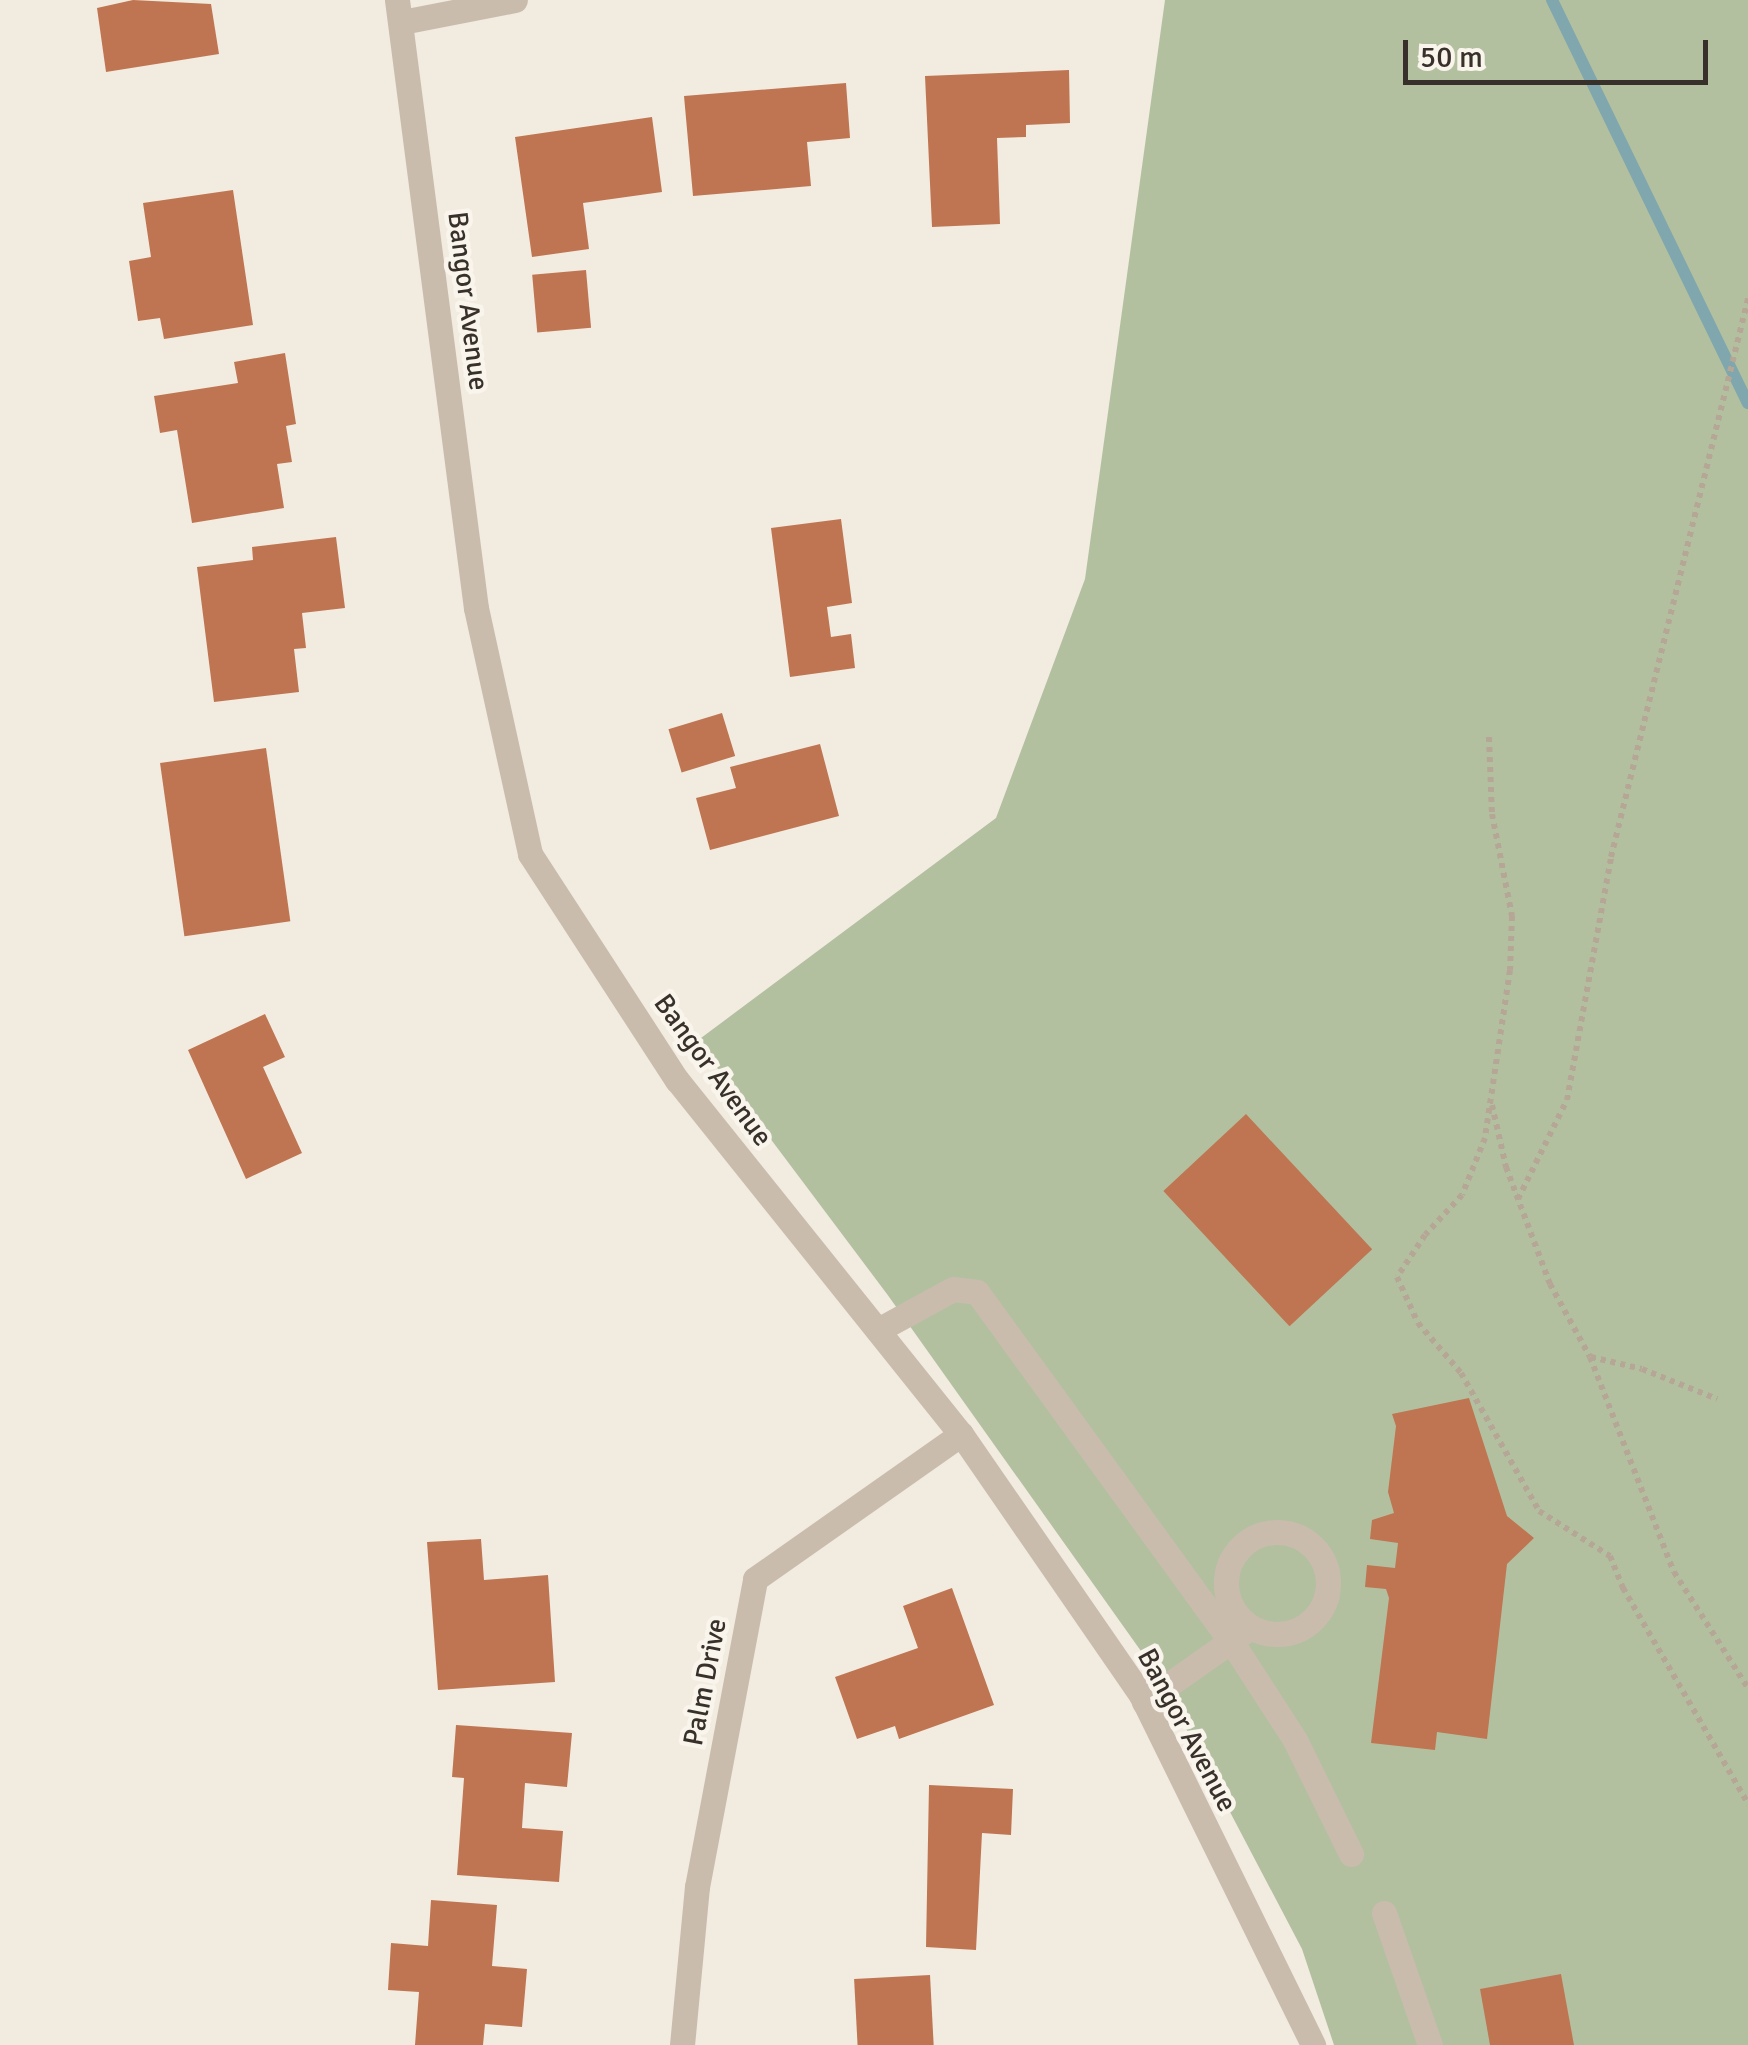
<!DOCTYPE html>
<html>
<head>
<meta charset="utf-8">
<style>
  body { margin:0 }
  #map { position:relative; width:1748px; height:2045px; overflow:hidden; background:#f2ebe0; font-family:Signika,sans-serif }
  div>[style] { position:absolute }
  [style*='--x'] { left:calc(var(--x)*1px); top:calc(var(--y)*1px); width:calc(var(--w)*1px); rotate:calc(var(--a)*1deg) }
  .green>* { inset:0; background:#b3c0a0 }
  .stream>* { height:12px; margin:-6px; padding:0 6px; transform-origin:6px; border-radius:6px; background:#80a7ad }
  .building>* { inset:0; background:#bf7551; transform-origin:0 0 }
  .path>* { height:6px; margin-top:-3px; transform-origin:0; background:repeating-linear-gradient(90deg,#b5a696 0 5px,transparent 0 10px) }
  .minor>* { height:25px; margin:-12.5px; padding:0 12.5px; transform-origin:12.5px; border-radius:12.5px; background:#c9bcac }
  .minor>.ring { margin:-12.5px; padding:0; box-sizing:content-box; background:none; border:25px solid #c9bcac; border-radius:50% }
  span { translate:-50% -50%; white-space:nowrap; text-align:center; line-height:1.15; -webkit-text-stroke:9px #f9f4ec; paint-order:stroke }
  .street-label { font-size:28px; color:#38302a }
  .scale { position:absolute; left:1403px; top:40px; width:305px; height:45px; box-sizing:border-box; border:5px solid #38302a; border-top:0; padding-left:12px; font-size:30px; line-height:35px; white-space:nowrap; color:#38302a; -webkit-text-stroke:8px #f9f4ec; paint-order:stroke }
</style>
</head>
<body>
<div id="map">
  <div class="green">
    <div style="clip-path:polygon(1165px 0,1748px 0,1748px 2045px,1334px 2045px,1302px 1949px,1158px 1675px,887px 1294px,697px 1041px,996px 818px,1085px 579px)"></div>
  </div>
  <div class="stream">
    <div style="--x:1552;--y:0;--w:448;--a:64.1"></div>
  </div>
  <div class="building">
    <div style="clip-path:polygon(133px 0,211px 4px,219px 54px,106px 72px,97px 8px)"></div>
    <div style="clip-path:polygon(1069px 70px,1070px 123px,1026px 125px,1026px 137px,997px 138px,1000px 224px,932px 227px,925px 76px)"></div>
    <div style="clip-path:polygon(846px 83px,850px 138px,807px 142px,811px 186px,693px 196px,684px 96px)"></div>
    <div style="clip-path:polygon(652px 117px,662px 192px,583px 203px,589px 249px,532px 257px,515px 137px)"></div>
    <div style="clip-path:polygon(233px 190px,253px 325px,164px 339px,160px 318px,138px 321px,129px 261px,151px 257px,143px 203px)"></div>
    <div style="left:586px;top:270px;width:58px;height:54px;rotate:85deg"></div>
    <div style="clip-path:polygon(285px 353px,296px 424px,286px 426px,292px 462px,277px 464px,284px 508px,192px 523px,177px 430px,160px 433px,154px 396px,238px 383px,234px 362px)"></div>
    <div style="clip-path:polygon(841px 519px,852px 603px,827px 607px,831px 637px,851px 634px,855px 668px,790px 677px,771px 528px)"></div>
    <div style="clip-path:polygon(336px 537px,345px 608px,302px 613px,306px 648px,294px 649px,299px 692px,214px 702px,197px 567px,253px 560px,252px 547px)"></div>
    <div style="left:722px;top:713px;width:45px;height:56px;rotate:73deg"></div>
    <div style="clip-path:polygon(820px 744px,839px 816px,710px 850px,696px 798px,736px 788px,730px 767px)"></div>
    <div style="left:266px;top:748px;width:175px;height:107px;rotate:82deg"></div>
    <div style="clip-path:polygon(265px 1014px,285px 1057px,263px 1067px,302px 1153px,246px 1179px,188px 1050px)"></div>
    <div style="left:1246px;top:1114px;width:185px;height:113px;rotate:47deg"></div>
    <div style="clip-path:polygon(1469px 1398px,1507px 1516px,1534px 1538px,1507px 1564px,1487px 1739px,1437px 1732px,1435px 1750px,1371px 1743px,1389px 1598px,1386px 1589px,1365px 1587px,1367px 1565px,1395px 1568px,1398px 1543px,1370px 1539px,1372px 1520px,1394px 1513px,1388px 1492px,1396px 1426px,1392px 1414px)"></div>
    <div style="clip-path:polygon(481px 1539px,484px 1580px,548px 1575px,555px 1682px,438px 1690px,427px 1542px)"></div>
    <div style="clip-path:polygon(952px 1588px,994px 1705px,899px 1739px,895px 1726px,857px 1739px,835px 1677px,918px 1648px,903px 1606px)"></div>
    <div style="clip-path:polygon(456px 1725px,572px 1733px,567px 1787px,525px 1783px,522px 1828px,563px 1831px,559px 1882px,457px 1875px,464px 1778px,452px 1777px)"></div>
    <div style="clip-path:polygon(929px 1785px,1013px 1789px,1011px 1835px,982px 1833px,976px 1950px,926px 1947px)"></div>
    <div style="clip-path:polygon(431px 1900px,497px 1905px,492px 1966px,527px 1969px,522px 2027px,485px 2024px,483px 2045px,415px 2045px,419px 1992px,388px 1990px,391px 1943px,428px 1946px)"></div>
    <div style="clip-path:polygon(1561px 1974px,1574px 2045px,1490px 2045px,1480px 1989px)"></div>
    <div style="left:930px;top:1975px;width:70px;height:76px;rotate:87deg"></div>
  </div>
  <div class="path">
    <div style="--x:1489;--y:737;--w:77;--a:87.8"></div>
    <div style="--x:1492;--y:814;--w:104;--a:78.9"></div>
    <div style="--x:1512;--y:916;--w:54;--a:92.1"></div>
    <div style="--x:1510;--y:970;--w:170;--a:98.5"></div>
    <div style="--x:1485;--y:1138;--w:61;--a:112"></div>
    <div style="--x:1462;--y:1195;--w:54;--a:132.8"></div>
    <div style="--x:1425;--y:1235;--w:50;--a:123.7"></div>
    <div style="--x:1397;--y:1277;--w:51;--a:65.5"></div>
    <div style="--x:1418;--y:1323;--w:66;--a:49.3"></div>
    <div style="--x:1461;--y:1373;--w:159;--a:60.5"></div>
    <div style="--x:1539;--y:1511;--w:84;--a:32.4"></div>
    <div style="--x:1610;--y:1556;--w:35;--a:68"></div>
    <div style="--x:1623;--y:1588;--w:250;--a:59.9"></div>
    <div style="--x:1492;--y:1105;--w:64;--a:77.3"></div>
    <div style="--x:1506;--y:1167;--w:125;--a:69.4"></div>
    <div style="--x:1550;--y:1284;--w:83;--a:61.3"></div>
    <div style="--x:1590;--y:1357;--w:231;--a:68.7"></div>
    <div style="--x:1674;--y:1572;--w:138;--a:57.5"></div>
    <div style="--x:1518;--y:1199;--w:110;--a:-63.7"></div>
    <div style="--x:1567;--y:1100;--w:247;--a:-79.7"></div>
    <div style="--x:1611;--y:857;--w:575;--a:-76.21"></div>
    <div style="--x:1591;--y:1357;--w:52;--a:13.2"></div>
    <div style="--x:1642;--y:1369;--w:81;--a:21.8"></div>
  </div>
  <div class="minor">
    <div style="--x:397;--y:0;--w:613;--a:82.6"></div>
    <div style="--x:476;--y:608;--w:252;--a:77.6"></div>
    <div style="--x:530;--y:854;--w:270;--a:57"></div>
    <div style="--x:677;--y:1080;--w:454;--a:51.3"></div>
    <div style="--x:961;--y:1434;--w:317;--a:55.4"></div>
    <div style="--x:1141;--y:1695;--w:390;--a:63.8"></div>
    <div style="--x:402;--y:22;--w:115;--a:-11"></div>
    <div style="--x:878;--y:1330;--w:85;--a:-28.7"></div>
    <div style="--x:953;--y:1289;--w:24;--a:7"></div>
    <div style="--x:977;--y:1292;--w:432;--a:54"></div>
    <div style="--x:1231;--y:1641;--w:118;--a:57.1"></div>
    <div style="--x:1295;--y:1740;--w:127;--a:63.8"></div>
    <div class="ring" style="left:1226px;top:1532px;width:77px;height:77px"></div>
    <div style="--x:1144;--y:1702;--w:120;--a:-35.1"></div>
    <div style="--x:1384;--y:1913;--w:140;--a:70.8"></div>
    <div style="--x:682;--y:2045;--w:159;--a:-84.6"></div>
    <div style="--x:697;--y:1887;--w:313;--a:-79.3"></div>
    <div style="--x:755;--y:1579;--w:252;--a:-35.1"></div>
  </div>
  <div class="street-label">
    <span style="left:468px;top:301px;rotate:83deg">Bangor Avenue</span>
    <span style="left:713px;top:1070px;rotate:54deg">Bangor Avenue</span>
    <span style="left:705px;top:1682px;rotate:-79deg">Palm Drive</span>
    <span style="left:1187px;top:1730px;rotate:62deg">Bangor Avenue</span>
  </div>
  <div class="scale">50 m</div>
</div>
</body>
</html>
